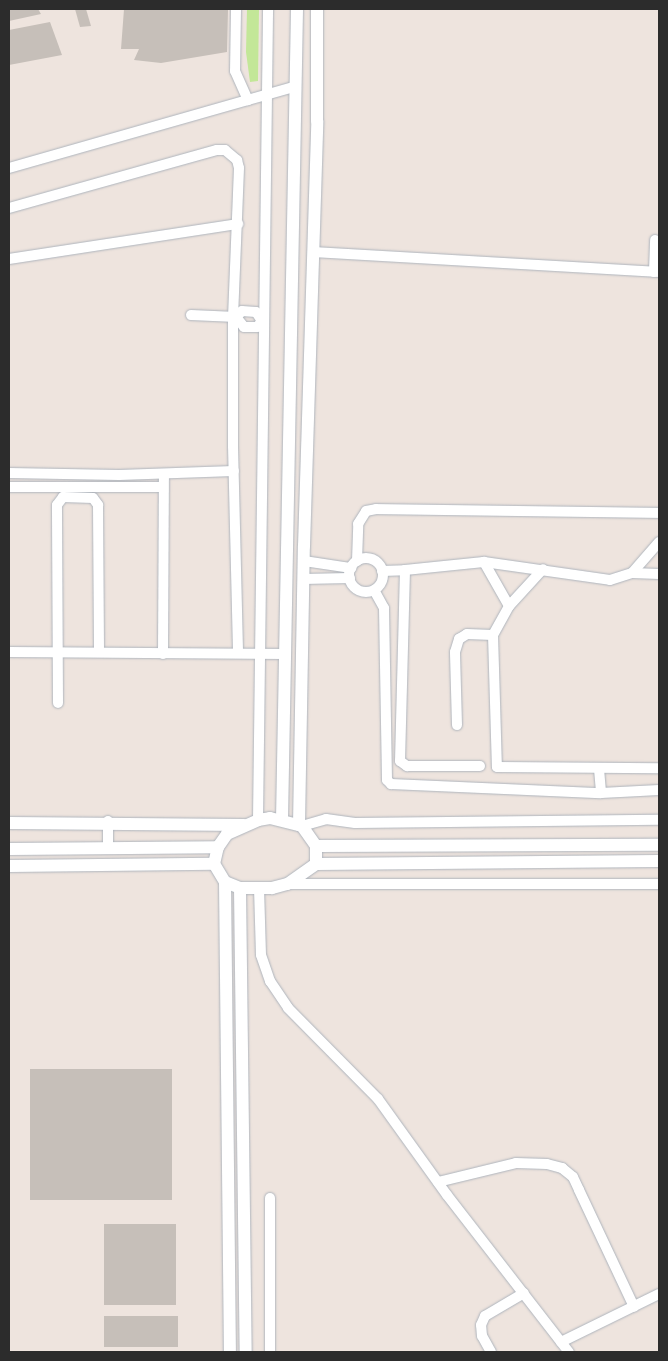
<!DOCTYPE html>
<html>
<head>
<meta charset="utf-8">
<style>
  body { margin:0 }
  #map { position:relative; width:668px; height:1361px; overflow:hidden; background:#eee4de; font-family:"Open Sans",sans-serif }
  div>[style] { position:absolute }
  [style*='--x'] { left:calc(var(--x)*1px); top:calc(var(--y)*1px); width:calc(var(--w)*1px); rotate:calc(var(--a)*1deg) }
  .green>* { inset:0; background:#c3e798 }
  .building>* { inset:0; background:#c6bfb9; transform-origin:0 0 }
  .roads { filter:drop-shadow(0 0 1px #aeb4bc) drop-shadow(0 0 1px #aeb4bc) }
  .minor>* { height:10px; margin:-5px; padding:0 5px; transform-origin:5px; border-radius:5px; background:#fff }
  .minor>.ring { margin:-5px; padding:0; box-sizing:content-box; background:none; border:10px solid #fff; border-radius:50% }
  .tertiary>* { height:12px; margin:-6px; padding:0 6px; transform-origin:6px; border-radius:6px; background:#fff }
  span { translate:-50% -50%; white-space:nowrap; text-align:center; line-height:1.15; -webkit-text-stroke:4px #fff; paint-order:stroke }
  .frame { position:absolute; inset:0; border:10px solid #2c2c2c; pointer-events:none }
</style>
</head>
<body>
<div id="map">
  <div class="green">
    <div style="clip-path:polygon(247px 9px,259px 9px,258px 81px,250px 82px,246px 52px)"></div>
  </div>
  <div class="building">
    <div style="clip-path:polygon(9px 9px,38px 9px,41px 14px,9px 21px)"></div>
    <div style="clip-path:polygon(75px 9px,86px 9px,91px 26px,80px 27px)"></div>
    <div style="clip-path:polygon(124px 9px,228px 9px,227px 52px,161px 63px,134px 60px,139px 49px,121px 49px)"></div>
    <div style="clip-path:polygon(50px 22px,62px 55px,9px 65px,9px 30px)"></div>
    <div style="left:30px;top:1069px;width:142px;height:131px"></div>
    <div style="left:104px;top:1224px;width:72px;height:81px"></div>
    <div style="left:104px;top:1316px;width:74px;height:31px"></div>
  </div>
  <div class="roads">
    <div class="minor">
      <div style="--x:236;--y:9;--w:62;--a:90.9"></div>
      <div style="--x:235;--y:71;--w:32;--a:66"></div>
      <div style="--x:9;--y:168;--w:298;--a:-15.9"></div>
      <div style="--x:9;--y:208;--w:216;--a:-15.6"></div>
      <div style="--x:217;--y:150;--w:8;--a:0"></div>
      <div style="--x:225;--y:150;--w:16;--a:40"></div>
      <div style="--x:237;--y:160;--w:8;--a:76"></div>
      <div style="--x:239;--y:168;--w:149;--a:92.3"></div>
      <div style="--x:233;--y:317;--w:129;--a:90"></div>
      <div style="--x:233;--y:446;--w:207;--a:88.6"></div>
      <div style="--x:313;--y:252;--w:347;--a:3.3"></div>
      <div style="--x:9;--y:259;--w:232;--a:-8.7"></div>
      <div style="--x:654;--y:272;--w:32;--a:-88"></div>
      <div style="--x:191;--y:315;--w:45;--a:2.5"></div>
      <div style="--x:236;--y:317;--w:13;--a:51"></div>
      <div style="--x:244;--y:327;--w:13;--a:0"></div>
      <div style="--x:257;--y:327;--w:8;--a:-50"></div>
      <div style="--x:236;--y:317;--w:8;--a:-45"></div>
      <div style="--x:242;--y:311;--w:14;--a:4"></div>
      <div style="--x:256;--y:312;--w:11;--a:56"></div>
      <div style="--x:9;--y:473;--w:110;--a:1"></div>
      <div style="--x:119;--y:475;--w:115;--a:-2"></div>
      <div style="--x:9;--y:487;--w:154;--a:0"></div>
      <div class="ring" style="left:349px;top:558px;width:24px;height:24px"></div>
      <div style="--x:304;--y:561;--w:48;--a:8.5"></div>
      <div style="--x:357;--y:561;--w:37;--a:-88"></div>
      <div style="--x:358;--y:524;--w:15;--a:-58"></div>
      <div style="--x:366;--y:511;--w:10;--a:-11"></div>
      <div style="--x:376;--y:509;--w:283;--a:0.8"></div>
      <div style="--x:405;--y:570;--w:79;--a:-5.8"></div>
      <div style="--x:484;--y:562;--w:127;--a:8.1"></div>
      <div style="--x:610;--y:580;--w:23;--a:-18"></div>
      <div style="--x:632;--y:573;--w:41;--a:-48.9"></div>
      <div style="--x:382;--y:571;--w:23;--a:-2"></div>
      <div style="--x:405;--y:570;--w:191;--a:91.5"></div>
      <div style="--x:400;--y:761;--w:9;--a:36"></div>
      <div style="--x:407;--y:766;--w:73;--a:0"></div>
      <div style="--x:632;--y:573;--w:27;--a:2"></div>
      <div style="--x:303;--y:579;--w:47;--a:-1.2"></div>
      <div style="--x:374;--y:590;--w:21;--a:61"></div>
      <div style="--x:384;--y:608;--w:172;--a:89"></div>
      <div style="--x:387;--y:780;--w:6;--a:45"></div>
      <div style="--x:391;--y:784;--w:210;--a:2.5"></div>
      <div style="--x:601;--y:793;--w:58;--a:-3"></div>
      <div style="--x:509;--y:606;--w:50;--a:-47.4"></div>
      <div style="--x:493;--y:635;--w:132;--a:88.3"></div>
      <div style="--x:497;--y:767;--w:162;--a:0.4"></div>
      <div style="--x:9;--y:652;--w:276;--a:0.4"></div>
      <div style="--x:163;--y:654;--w:180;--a:-89.7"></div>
      <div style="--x:58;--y:703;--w:198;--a:-90.3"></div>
      <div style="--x:57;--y:505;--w:10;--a:-53"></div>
      <div style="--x:63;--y:497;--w:30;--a:2"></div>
      <div style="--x:93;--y:498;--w:9;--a:54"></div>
      <div style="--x:98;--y:505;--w:147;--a:89.6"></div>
      <div style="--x:457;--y:725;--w:73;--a:-91.6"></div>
      <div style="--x:455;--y:652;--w:14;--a:-73"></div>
      <div style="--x:459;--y:639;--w:9;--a:-32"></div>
      <div style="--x:467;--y:634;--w:26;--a:2"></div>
      <div style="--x:493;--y:635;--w:33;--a:-61"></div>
      <div style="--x:509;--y:606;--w:51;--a:-119.6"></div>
      <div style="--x:599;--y:769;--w:24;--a:85"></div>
      <div style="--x:258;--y:820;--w:811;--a:-89.29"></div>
      <div style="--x:302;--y:826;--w:25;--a:-16"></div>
      <div style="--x:326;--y:819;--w:29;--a:8"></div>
      <div style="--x:355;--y:823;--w:304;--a:-0.6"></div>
      <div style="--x:108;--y:848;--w:27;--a:-90"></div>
      <div style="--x:287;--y:884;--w:372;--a:0"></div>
      <div style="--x:259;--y:888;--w:67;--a:88.3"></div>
      <div style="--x:261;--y:955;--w:28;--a:71"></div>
      <div style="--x:270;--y:981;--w:32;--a:56"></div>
      <div style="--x:288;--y:1008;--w:128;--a:45.3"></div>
      <div style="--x:378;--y:1099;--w:118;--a:54.3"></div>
      <div style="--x:447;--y:1195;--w:199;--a:52.2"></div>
      <div style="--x:438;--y:1182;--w:80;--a:-13.7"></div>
      <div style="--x:516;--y:1163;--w:31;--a:2"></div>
      <div style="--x:547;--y:1164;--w:16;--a:15"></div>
      <div style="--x:562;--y:1168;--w:14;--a:39"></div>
      <div style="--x:573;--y:1177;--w:14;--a:65"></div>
      <div style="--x:579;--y:1190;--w:129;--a:64.8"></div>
      <div style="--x:270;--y:1198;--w:154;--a:90"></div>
      <div style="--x:561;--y:1342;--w:109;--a:-26.1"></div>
      <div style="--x:491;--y:1352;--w:18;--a:-119"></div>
      <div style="--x:482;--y:1336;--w:11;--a:-95"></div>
      <div style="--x:481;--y:1325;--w:10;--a:-66"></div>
      <div style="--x:485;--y:1316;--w:45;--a:-30.5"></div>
    </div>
    <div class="tertiary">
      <div style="--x:270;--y:818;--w:33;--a:14"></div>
      <div style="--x:302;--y:826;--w:24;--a:55"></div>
      <div style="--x:316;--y:846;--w:18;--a:90"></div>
      <div style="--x:316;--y:864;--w:35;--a:145"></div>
      <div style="--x:287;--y:884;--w:16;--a:165"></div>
      <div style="--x:272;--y:888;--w:32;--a:180"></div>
      <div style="--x:240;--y:888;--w:16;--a:-158"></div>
      <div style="--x:225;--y:882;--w:21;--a:-121"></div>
      <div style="--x:214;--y:864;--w:17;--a:-77"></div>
      <div style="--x:218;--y:847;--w:16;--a:-55"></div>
      <div style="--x:227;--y:834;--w:34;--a:-24"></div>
      <div style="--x:258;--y:820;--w:12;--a:-9"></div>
      <div style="--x:282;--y:820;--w:811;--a:-88.94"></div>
      <div style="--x:9;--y:823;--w:235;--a:0.5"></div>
      <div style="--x:299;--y:825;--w:279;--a:-89"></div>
      <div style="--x:304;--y:546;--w:425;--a:-88.2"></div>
      <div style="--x:317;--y:121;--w:112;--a:-90"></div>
      <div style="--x:316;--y:846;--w:343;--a:-0.2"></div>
      <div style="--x:9;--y:849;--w:209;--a:-0.5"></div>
      <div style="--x:316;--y:864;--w:343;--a:-0.5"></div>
      <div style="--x:9;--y:866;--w:205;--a:-0.6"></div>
      <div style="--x:225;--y:882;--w:470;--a:89.4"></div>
      <div style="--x:240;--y:888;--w:464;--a:89.3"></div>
    </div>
  </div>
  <div class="frame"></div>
</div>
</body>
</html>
